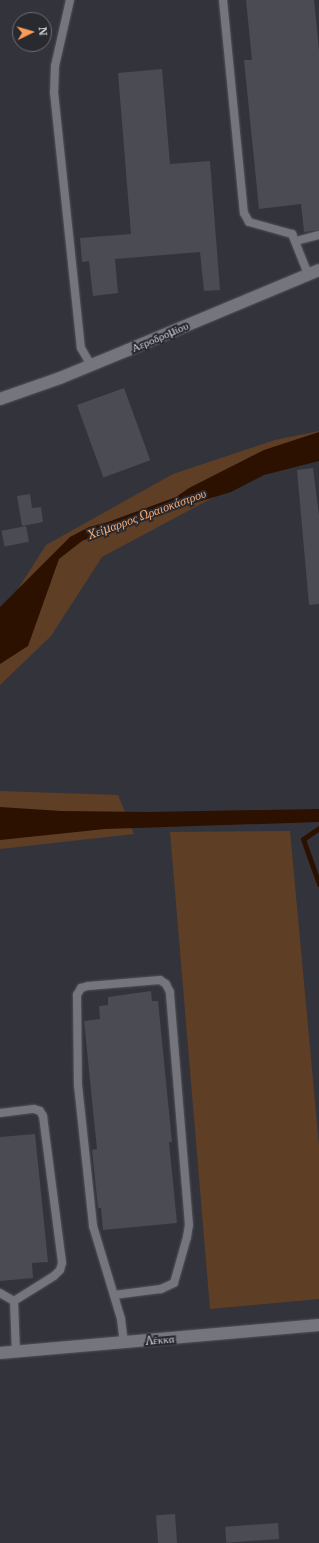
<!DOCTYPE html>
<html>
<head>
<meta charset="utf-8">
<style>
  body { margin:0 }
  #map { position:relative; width:319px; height:1543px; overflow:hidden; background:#33333b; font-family:Merriweather,serif }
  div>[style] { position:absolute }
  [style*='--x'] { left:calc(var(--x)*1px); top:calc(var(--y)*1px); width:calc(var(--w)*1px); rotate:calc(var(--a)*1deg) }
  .green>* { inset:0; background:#5f3e26 }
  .water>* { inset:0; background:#2c1100 }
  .stream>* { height:5px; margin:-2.5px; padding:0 2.5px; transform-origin:2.5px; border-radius:2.5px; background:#2c1100 }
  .building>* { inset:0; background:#4b4b53; transform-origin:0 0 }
  .roads { filter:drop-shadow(0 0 1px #525258) drop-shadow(0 0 1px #525258) }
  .service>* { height:8px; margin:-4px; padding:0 4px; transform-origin:4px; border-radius:4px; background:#75757d }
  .minor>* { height:12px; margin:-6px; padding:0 6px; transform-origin:6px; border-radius:6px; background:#75757d }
  .tertiary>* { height:12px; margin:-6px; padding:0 6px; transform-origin:6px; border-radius:6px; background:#75757d }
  span { translate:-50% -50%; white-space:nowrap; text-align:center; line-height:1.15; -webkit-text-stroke:4px #292930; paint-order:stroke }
  .street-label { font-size:11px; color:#d1d1d6 }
  .water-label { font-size:12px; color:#fcaa70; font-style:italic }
  .north { position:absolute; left:12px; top:12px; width:40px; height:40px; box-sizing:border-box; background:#292930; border:1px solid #6c6c72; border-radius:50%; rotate:85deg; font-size:11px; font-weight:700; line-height:16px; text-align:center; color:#d1d1d6 }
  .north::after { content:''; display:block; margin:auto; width:14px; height:18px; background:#fd9c56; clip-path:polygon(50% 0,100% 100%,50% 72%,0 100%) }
</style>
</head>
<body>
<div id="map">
  <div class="green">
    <div style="clip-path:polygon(319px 431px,319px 458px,274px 465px,102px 557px,51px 636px,0 685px,0 607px,16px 592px,46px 545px,173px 474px,275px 440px)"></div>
    <div style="clip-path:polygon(0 791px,118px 795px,134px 834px,0 849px)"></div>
    <div style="clip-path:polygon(290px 831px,319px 1145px,319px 1299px,210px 1309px,170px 832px)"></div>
  </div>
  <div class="water">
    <div style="clip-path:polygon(319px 432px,319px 461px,264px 475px,231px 492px,116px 527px,82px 541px,59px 559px,28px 646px,0 664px,0 607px,70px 537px,89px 527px,108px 522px,176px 497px,189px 488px,264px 450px)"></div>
    <div style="clip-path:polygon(0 807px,61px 811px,149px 812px,319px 809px,319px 822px,105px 829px,0 840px)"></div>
  </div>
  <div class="stream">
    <div style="--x:319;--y:828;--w:19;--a:145"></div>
    <div style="--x:303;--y:839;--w:48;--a:70.4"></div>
  </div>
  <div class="building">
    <div style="clip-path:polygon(246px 0,314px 0,319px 50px,319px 230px,304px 232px,301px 204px,259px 209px,244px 60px,252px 60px)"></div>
    <div style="clip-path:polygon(162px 69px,170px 164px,210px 161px,220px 290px,204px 291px,200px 252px,115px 259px,118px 293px,93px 296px,89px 261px,82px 262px,80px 238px,131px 234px,118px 73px)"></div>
    <div style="left:124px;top:388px;width:77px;height:50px;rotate:70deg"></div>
    <div style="clip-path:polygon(313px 468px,319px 515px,319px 604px,309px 605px,297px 470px)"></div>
    <div style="clip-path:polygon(30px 494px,32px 508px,41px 507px,43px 522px,22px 526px,17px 496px)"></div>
    <div style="left:26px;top:526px;width:16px;height:25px;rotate:79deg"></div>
    <div style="clip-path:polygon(151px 991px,152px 1001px,158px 1001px,172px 1142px,169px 1142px,177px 1223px,103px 1230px,101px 1208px,98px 1208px,92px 1150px,97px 1149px,84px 1021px,100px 1019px,99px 1006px,108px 1005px,108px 997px)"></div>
    <div style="clip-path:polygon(35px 1134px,48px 1262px,32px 1263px,33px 1278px,0 1281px,0 1137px)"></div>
    <div style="left:175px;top:1514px;width:29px;height:19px;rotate:86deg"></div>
    <div style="left:278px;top:1523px;width:16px;height:53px;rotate:86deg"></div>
  </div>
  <div class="roads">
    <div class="service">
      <div style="--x:70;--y:0;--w:68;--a:102.8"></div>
      <div style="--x:55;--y:66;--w:26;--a:92"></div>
      <div style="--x:54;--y:92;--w:257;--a:84"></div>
      <div style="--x:81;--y:348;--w:20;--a:60"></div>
      <div style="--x:223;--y:0;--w:214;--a:84.4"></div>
      <div style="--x:244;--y:213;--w:10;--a:61"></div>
      <div style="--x:249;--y:222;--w:45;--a:15.6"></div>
      <div style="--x:292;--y:234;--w:43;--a:68.2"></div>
      <div style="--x:296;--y:241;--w:24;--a:-15"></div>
      <div style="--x:0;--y:1113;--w:34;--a:-7"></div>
      <div style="--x:34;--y:1109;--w:6;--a:18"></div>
      <div style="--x:40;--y:1111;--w:6;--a:59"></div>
      <div style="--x:43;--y:1116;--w:148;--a:82.6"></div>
      <div style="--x:62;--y:1263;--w:7;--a:106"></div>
      <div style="--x:60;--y:1270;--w:8;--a:135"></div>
      <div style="--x:54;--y:1276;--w:47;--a:148"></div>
      <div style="--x:0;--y:1293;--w:16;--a:30"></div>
      <div style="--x:114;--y:1295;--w:47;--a:-7.3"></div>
      <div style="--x:161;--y:1289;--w:14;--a:-25"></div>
      <div style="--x:174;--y:1283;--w:48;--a:-74.2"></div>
      <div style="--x:187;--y:1237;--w:12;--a:-81"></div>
      <div style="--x:189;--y:1225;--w:234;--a:-94.7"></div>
      <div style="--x:170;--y:992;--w:9;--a:-117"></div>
      <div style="--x:166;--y:984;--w:7;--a:-146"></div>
      <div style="--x:160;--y:980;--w:72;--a:175.2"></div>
      <div style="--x:88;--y:986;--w:7;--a:164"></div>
      <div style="--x:81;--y:988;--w:8;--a:120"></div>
      <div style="--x:77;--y:995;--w:90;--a:89.4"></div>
      <div style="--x:78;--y:1085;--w:142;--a:83.9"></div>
      <div style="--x:93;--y:1226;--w:97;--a:73.2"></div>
      <div style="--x:121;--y:1319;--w:24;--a:83"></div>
      <div style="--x:14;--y:1301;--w:51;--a:87.8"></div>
    </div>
    <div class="minor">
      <div style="--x:0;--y:1353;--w:320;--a:-5"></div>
    </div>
    <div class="tertiary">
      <div style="--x:0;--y:399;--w:64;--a:-19.3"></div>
      <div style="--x:60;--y:378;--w:74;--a:-22.4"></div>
      <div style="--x:128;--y:350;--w:207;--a:-22.7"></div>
    </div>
  </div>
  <div class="street-label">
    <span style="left:160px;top:337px;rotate:-23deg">Αεροδρομίου</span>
    <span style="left:160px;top:1340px;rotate:-5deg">Λέκκα</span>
  </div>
  <div class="water-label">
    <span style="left:147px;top:514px;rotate:-20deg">Χείμαρρος Ωραιοκάστρου</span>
  </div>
  <div class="north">N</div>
</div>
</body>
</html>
